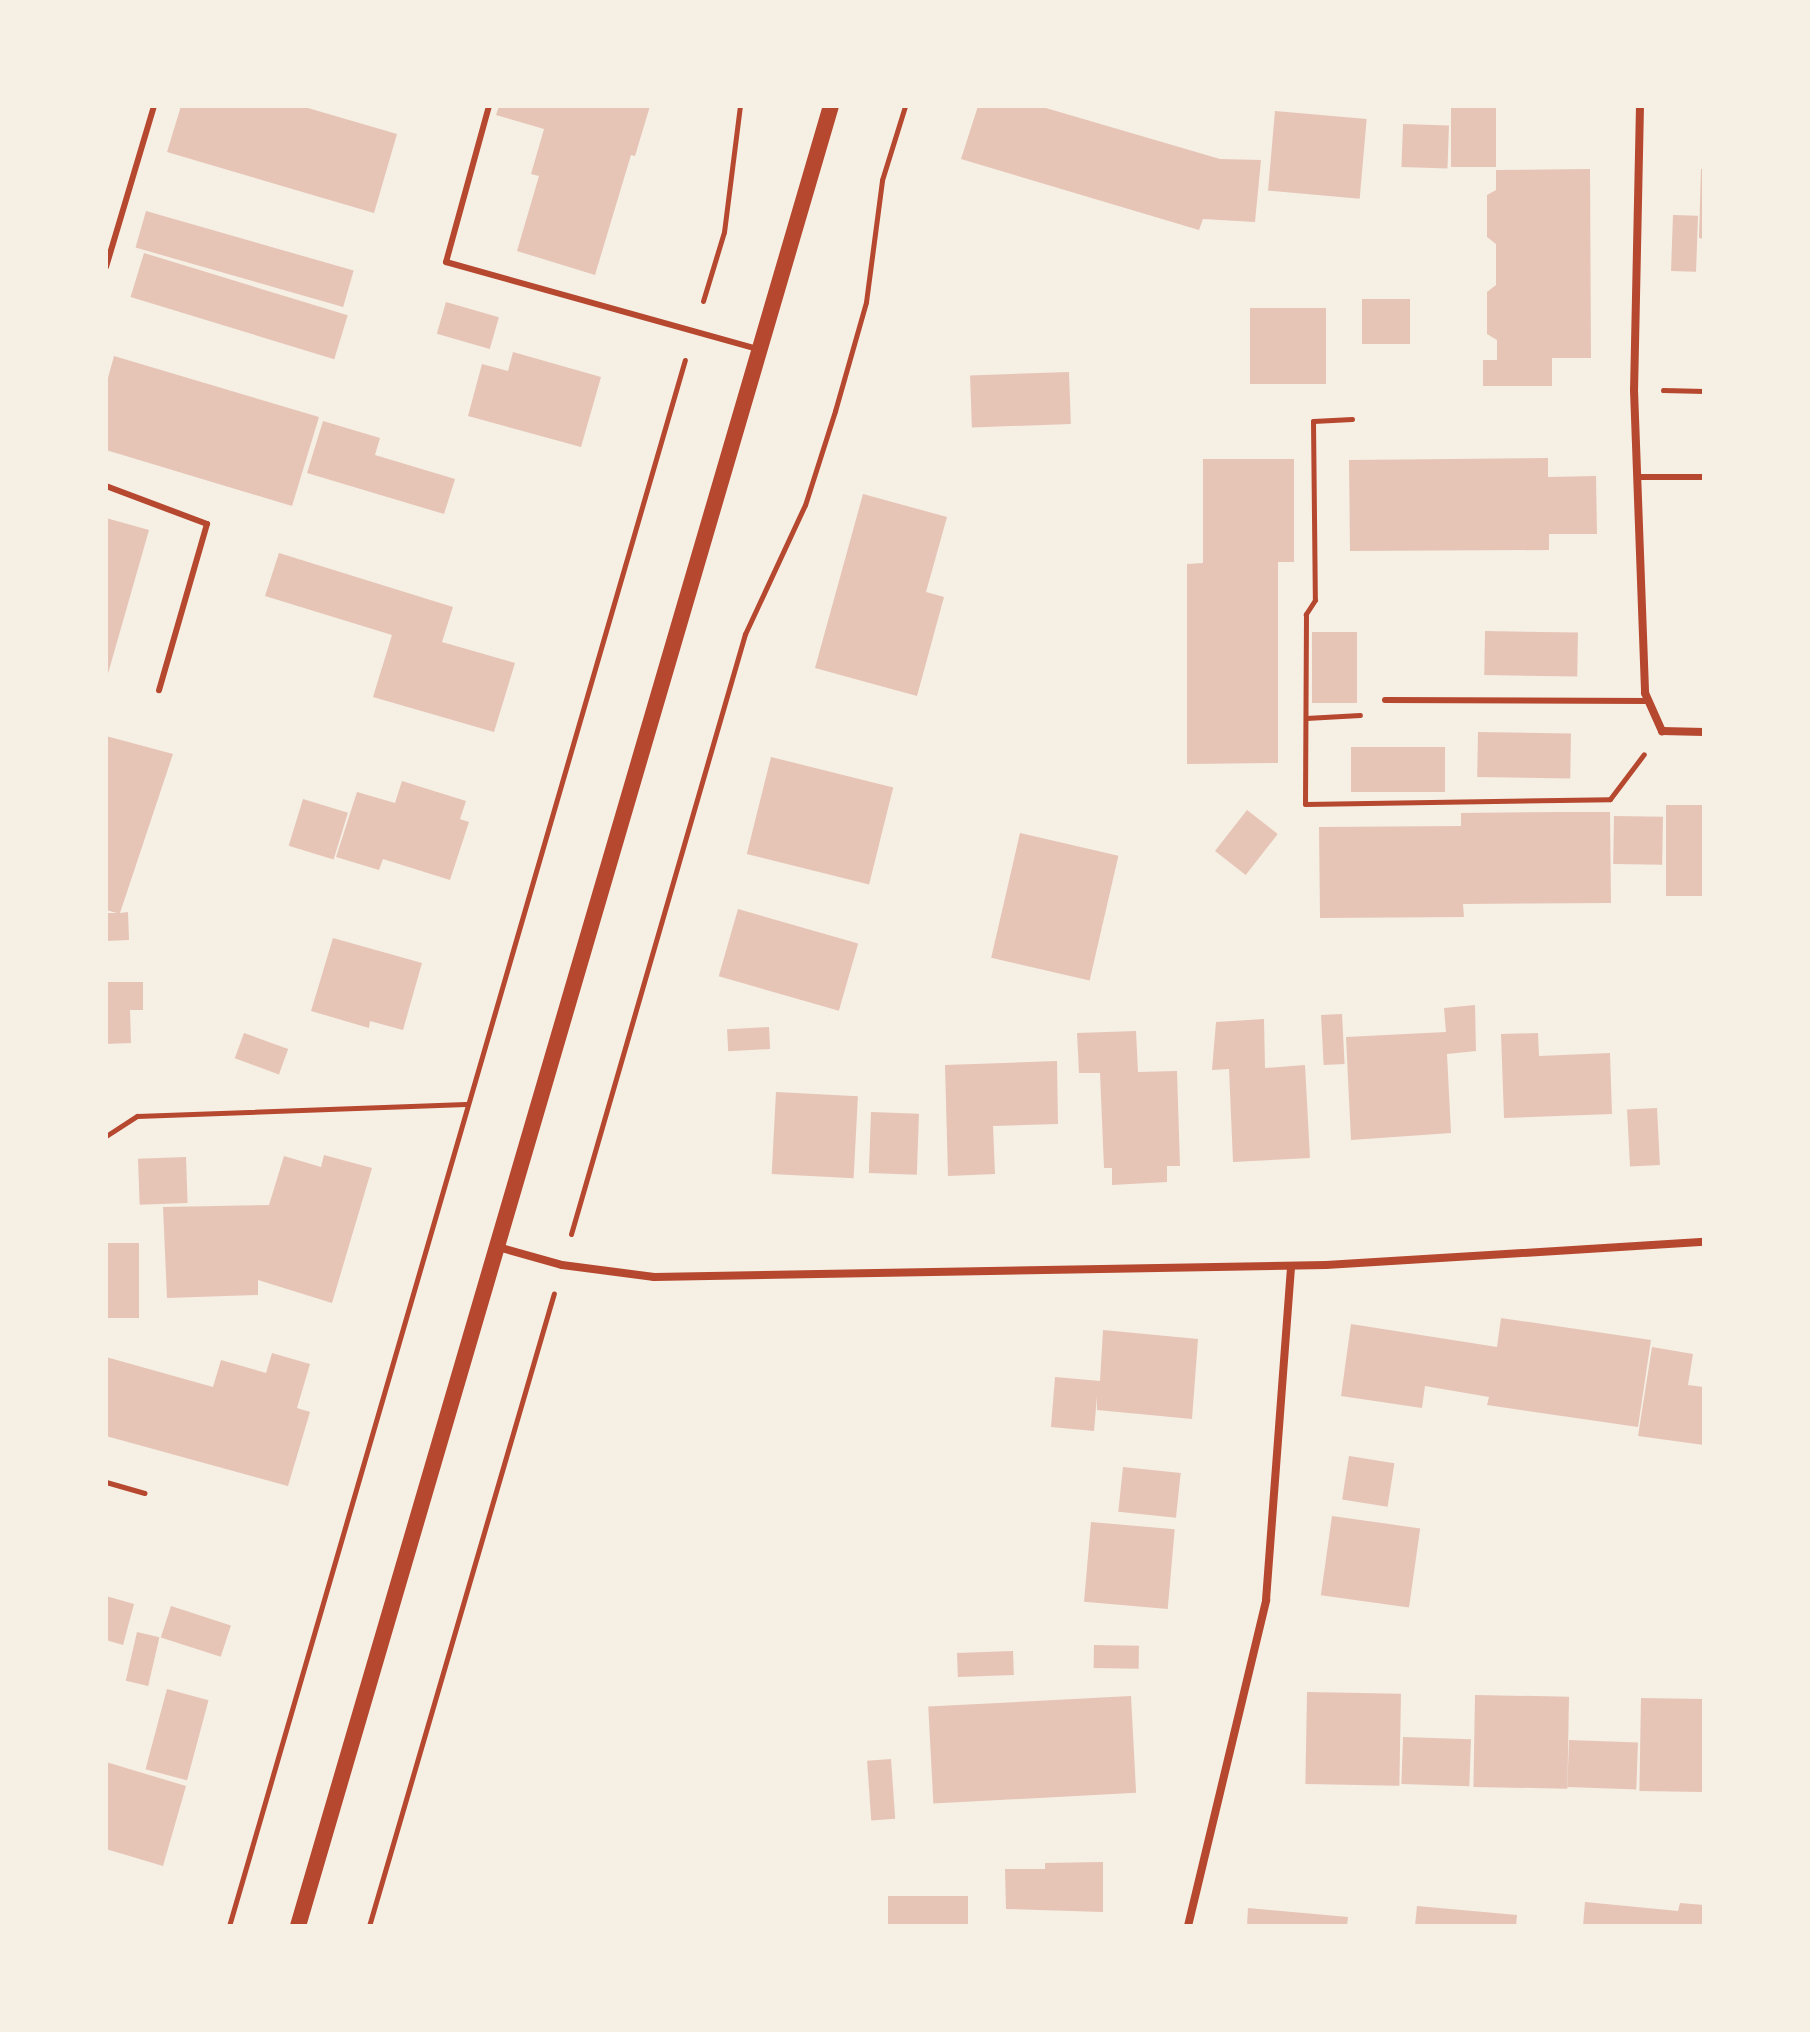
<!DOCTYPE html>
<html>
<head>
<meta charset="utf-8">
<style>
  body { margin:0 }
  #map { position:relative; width:1810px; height:2032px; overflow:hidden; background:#f6efe4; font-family:"Roboto Serif",serif }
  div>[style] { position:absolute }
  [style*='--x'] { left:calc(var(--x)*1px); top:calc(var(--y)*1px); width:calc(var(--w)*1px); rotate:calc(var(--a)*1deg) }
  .building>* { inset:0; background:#e6c5b7; transform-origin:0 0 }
  .path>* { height:5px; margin:-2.5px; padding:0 2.5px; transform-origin:2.5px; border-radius:2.5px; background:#b5482f }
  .service>* { height:6px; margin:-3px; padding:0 3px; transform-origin:3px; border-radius:3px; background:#b5482f }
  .minor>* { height:8px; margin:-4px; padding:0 4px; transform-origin:4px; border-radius:4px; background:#b5482f }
  .secondary>* { height:16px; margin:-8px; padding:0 8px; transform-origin:8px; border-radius:8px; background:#b5482f }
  span { translate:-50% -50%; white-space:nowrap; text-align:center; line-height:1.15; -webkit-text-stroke:8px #f6efe4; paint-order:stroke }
  .frame { position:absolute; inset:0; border:108px solid #f6efe4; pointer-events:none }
</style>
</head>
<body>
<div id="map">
  <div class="building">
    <div style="clip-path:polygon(181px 106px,301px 106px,397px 134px,374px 213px,167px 152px)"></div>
    <div style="clip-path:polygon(499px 106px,650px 106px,635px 156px,631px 155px,595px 275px,517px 251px,539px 176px,531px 174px,544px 129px,496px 115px)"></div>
    <div style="clip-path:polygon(978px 106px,1039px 106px,1220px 159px,1261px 160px,1255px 222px,1203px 219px,1199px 230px,961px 159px)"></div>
    <div style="left:1451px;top:106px;width:45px;height:61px"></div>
    <div style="left:1275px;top:111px;width:92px;height:80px;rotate:5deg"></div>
    <div style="left:1403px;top:124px;width:46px;height:43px;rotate:2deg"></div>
    <div style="clip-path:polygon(1590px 169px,1591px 358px,1552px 358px,1552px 386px,1483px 386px,1483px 360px,1497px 360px,1497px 340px,1487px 334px,1487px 292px,1496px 285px,1496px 244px,1487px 237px,1487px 195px,1496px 190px,1496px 170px)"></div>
    <div style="clip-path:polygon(1701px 169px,1704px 169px,1704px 239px,1699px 238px)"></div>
    <div style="left:146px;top:211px;width:216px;height:38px;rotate:16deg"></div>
    <div style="left:1673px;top:215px;width:25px;height:56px;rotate:2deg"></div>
    <div style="left:144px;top:253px;width:213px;height:46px;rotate:17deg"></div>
    <div style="left:1410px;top:299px;width:45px;height:48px;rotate:90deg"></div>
    <div style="left:446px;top:302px;width:55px;height:33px;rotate:16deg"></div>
    <div style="left:1250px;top:308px;width:76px;height:76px"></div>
    <div style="clip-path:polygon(513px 352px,601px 377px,581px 447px,468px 416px,482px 364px,508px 371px)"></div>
    <div style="clip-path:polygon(114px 356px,319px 417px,292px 506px,106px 450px,106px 385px)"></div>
    <div style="left:1069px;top:372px;width:52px;height:99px;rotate:88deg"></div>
    <div style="clip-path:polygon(323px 421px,380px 438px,375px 455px,455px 479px,444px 514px,307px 473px)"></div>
    <div style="clip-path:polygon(1548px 458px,1548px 477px,1596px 476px,1597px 534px,1549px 534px,1549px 550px,1350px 551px,1349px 460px)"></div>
    <div style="clip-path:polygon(1203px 459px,1294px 459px,1294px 562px,1278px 562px,1278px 763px,1187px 764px,1187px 564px,1203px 563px)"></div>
    <div style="clip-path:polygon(863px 494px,947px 517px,926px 592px,944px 597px,917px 696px,815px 668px)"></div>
    <div style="clip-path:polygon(106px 518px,149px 530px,107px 677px,106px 677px)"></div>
    <div style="clip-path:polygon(279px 553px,453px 607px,442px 642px,515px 663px,494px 732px,373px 697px,392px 635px,265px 596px)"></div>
    <div style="left:1485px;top:631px;width:93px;height:44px;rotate:1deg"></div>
    <div style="left:1312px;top:632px;width:45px;height:71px"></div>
    <div style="left:1478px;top:732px;width:93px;height:45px;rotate:1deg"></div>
    <div style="clip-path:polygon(106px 736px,173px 754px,120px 913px,128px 912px,129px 940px,106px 941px,106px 913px,117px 913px,106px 910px)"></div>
    <div style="left:1445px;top:747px;width:45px;height:94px;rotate:90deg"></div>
    <div style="left:771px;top:757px;width:126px;height:100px;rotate:14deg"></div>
    <div style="clip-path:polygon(402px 781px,466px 801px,460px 819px,469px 822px,450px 880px,383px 859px,379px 870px,336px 857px,357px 792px,395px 803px)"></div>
    <div style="left:303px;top:799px;width:47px;height:49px;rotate:17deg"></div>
    <div style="left:1666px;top:805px;width:38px;height:91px"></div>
    <div style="left:1247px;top:810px;width:39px;height:52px;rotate:38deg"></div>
    <div style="clip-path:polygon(1561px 812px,1610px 812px,1611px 903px,1463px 904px,1464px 917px,1320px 918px,1319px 827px,1461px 826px,1461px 813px)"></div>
    <div style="left:1614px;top:816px;width:49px;height:48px;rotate:1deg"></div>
    <div style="left:1020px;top:833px;width:101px;height:128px;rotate:13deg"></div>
    <div style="left:738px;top:909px;width:125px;height:70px;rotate:16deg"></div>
    <div style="clip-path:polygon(333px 938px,422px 963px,403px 1030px,370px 1021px,369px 1028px,311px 1011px)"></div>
    <div style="clip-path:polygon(106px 982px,143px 982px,143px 1010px,130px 1010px,131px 1043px,106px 1044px)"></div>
    <div style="clip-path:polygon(1475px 1005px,1476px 1051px,1447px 1054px,1451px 1133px,1351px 1140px,1346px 1037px,1446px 1032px,1444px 1008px)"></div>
    <div style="left:1342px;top:1014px;width:50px;height:21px;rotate:87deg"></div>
    <div style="clip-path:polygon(1264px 1019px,1265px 1068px,1305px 1065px,1310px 1158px,1233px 1162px,1229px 1069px,1212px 1070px,1216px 1022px)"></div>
    <div style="left:769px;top:1027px;width:22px;height:42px;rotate:87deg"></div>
    <div style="clip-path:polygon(1136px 1031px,1138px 1072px,1177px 1071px,1180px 1166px,1167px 1166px,1167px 1182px,1112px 1185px,1112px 1168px,1104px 1168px,1100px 1073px,1079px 1073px,1077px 1033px)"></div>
    <div style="left:244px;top:1033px;width:47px;height:27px;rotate:20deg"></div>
    <div style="clip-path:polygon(1538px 1033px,1539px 1056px,1610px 1053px,1612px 1114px,1504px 1118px,1501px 1034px)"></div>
    <div style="clip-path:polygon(1057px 1061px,1058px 1124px,993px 1126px,995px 1174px,948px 1176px,945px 1065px)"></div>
    <div style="left:776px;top:1092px;width:82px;height:82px;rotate:3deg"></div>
    <div style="left:1657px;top:1108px;width:57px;height:30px;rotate:87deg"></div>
    <div style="left:871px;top:1112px;width:48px;height:61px;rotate:2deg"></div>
    <div style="clip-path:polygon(324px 1155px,372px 1168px,332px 1303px,258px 1280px,258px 1295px,167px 1298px,163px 1207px,269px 1205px,284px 1156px,321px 1167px)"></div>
    <div style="left:186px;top:1157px;width:46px;height:48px;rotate:88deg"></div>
    <div style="left:106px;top:1243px;width:33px;height:75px"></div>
    <div style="clip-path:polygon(1501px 1318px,1651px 1340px,1638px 1427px,1487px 1405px,1489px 1397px,1425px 1386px,1422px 1408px,1341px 1396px,1351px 1324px,1497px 1347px)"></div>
    <div style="clip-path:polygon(1103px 1330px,1198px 1339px,1192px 1419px,1097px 1410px,1097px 1396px,1094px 1431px,1051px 1427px,1055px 1377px,1100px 1381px)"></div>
    <div style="clip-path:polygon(1652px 1347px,1693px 1354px,1688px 1385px,1704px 1387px,1704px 1445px,1638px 1436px)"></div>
    <div style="clip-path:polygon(272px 1353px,310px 1364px,297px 1408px,310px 1412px,288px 1486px,106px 1436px,106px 1357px,213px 1387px,221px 1360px,266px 1373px)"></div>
    <div style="left:1349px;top:1456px;width:46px;height:44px;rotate:9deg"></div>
    <div style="left:1123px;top:1467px;width:58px;height:45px;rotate:6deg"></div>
    <div style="left:1332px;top:1516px;width:89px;height:80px;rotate:8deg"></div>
    <div style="left:1091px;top:1522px;width:84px;height:80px;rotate:5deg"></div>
    <div style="clip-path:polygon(106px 1596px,134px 1604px,123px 1645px,106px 1640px)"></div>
    <div style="left:171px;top:1606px;width:63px;height:33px;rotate:18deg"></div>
    <div style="left:137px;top:1632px;width:23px;height:50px;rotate:13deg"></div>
    <div style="left:1094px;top:1645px;width:45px;height:23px;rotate:1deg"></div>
    <div style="left:1013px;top:1651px;width:24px;height:56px;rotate:88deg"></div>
    <div style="left:167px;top:1689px;width:43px;height:83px;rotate:15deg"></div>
    <div style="left:1307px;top:1692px;width:94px;height:92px;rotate:1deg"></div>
    <div style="left:1475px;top:1695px;width:94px;height:92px;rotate:1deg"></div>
    <div style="left:1131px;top:1696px;width:97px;height:203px;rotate:87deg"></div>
    <div style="left:1641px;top:1698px;width:63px;height:93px;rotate:1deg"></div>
    <div style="left:1403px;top:1737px;width:68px;height:47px;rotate:2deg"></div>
    <div style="left:1569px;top:1740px;width:69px;height:47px;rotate:2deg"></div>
    <div style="left:891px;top:1759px;width:60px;height:24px;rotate:86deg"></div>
    <div style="clip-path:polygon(106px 1762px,186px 1786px,163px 1866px,106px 1849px)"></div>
    <div style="clip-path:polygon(1103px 1862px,1103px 1912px,1006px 1909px,1005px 1869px,1045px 1869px,1045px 1863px)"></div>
    <div style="left:968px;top:1896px;width:30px;height:80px;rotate:90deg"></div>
    <div style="clip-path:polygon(1585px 1902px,1678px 1911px,1680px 1903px,1704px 1905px,1704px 1926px,1583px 1926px)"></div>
    <div style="clip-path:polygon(1417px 1906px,1517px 1915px,1516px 1926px,1415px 1926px)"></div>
    <div style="clip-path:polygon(1248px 1908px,1348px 1917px,1347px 1926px,1247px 1926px)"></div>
  </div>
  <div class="path">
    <div style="--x:703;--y:301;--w:72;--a:-73.1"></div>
    <div style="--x:724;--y:232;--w:127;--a:-82.8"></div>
    <div style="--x:1663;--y:390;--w:41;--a:1.4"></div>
    <div style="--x:1352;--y:419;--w:39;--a:177"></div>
    <div style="--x:1313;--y:421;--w:179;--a:89.4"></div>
    <div style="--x:1315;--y:600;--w:17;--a:123"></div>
    <div style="--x:1306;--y:614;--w:190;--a:90.3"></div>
    <div style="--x:1305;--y:804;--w:305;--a:-0.9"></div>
    <div style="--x:1610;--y:799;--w:56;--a:-52.9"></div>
    <div style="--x:1306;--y:718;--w:54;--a:-3.2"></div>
    <div style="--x:106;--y:1136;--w:37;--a:-33"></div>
    <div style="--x:137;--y:1116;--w:329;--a:-2.1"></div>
    <div style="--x:571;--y:1234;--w:625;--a:-73.83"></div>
    <div style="--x:745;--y:634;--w:142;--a:-65.1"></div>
    <div style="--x:805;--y:505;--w:99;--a:-72.3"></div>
    <div style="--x:835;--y:411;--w:113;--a:-74.1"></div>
    <div style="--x:866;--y:302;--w:123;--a:-82.5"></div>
    <div style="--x:882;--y:180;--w:77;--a:-72.7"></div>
    <div style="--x:106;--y:1482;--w:40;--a:16"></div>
    <div style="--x:229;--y:1926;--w:1631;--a:-73.77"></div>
    <div style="--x:369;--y:1926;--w:659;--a:-73.71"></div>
  </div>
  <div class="service">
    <div style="--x:489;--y:106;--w:162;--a:105.4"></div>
    <div style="--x:446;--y:262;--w:323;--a:15.6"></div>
    <div style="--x:106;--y:267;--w:168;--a:-73.4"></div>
    <div style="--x:1638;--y:477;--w:66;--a:0"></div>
    <div style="--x:106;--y:486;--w:108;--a:20.6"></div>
    <div style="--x:207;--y:524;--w:173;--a:106.1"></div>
    <div style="--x:1385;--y:700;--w:264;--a:0.2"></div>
  </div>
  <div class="minor">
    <div style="--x:1640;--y:106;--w:284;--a:91.2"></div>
    <div style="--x:1634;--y:390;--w:303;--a:87.9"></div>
    <div style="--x:1645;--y:693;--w:42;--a:65.9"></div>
    <div style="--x:1662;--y:731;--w:42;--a:1.4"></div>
    <div style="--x:498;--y:1247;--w:66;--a:15.7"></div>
    <div style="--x:562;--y:1265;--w:93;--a:7.4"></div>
    <div style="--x:654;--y:1277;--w:672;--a:-1.02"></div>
    <div style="--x:1326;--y:1265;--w:379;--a:-3.5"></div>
    <div style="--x:1188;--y:1926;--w:335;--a:-76.5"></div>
    <div style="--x:1266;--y:1600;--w:335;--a:-85.7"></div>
  </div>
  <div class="secondary">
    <div style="--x:298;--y:1926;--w:1896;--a:-73.68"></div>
  </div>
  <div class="frame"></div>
</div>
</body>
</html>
